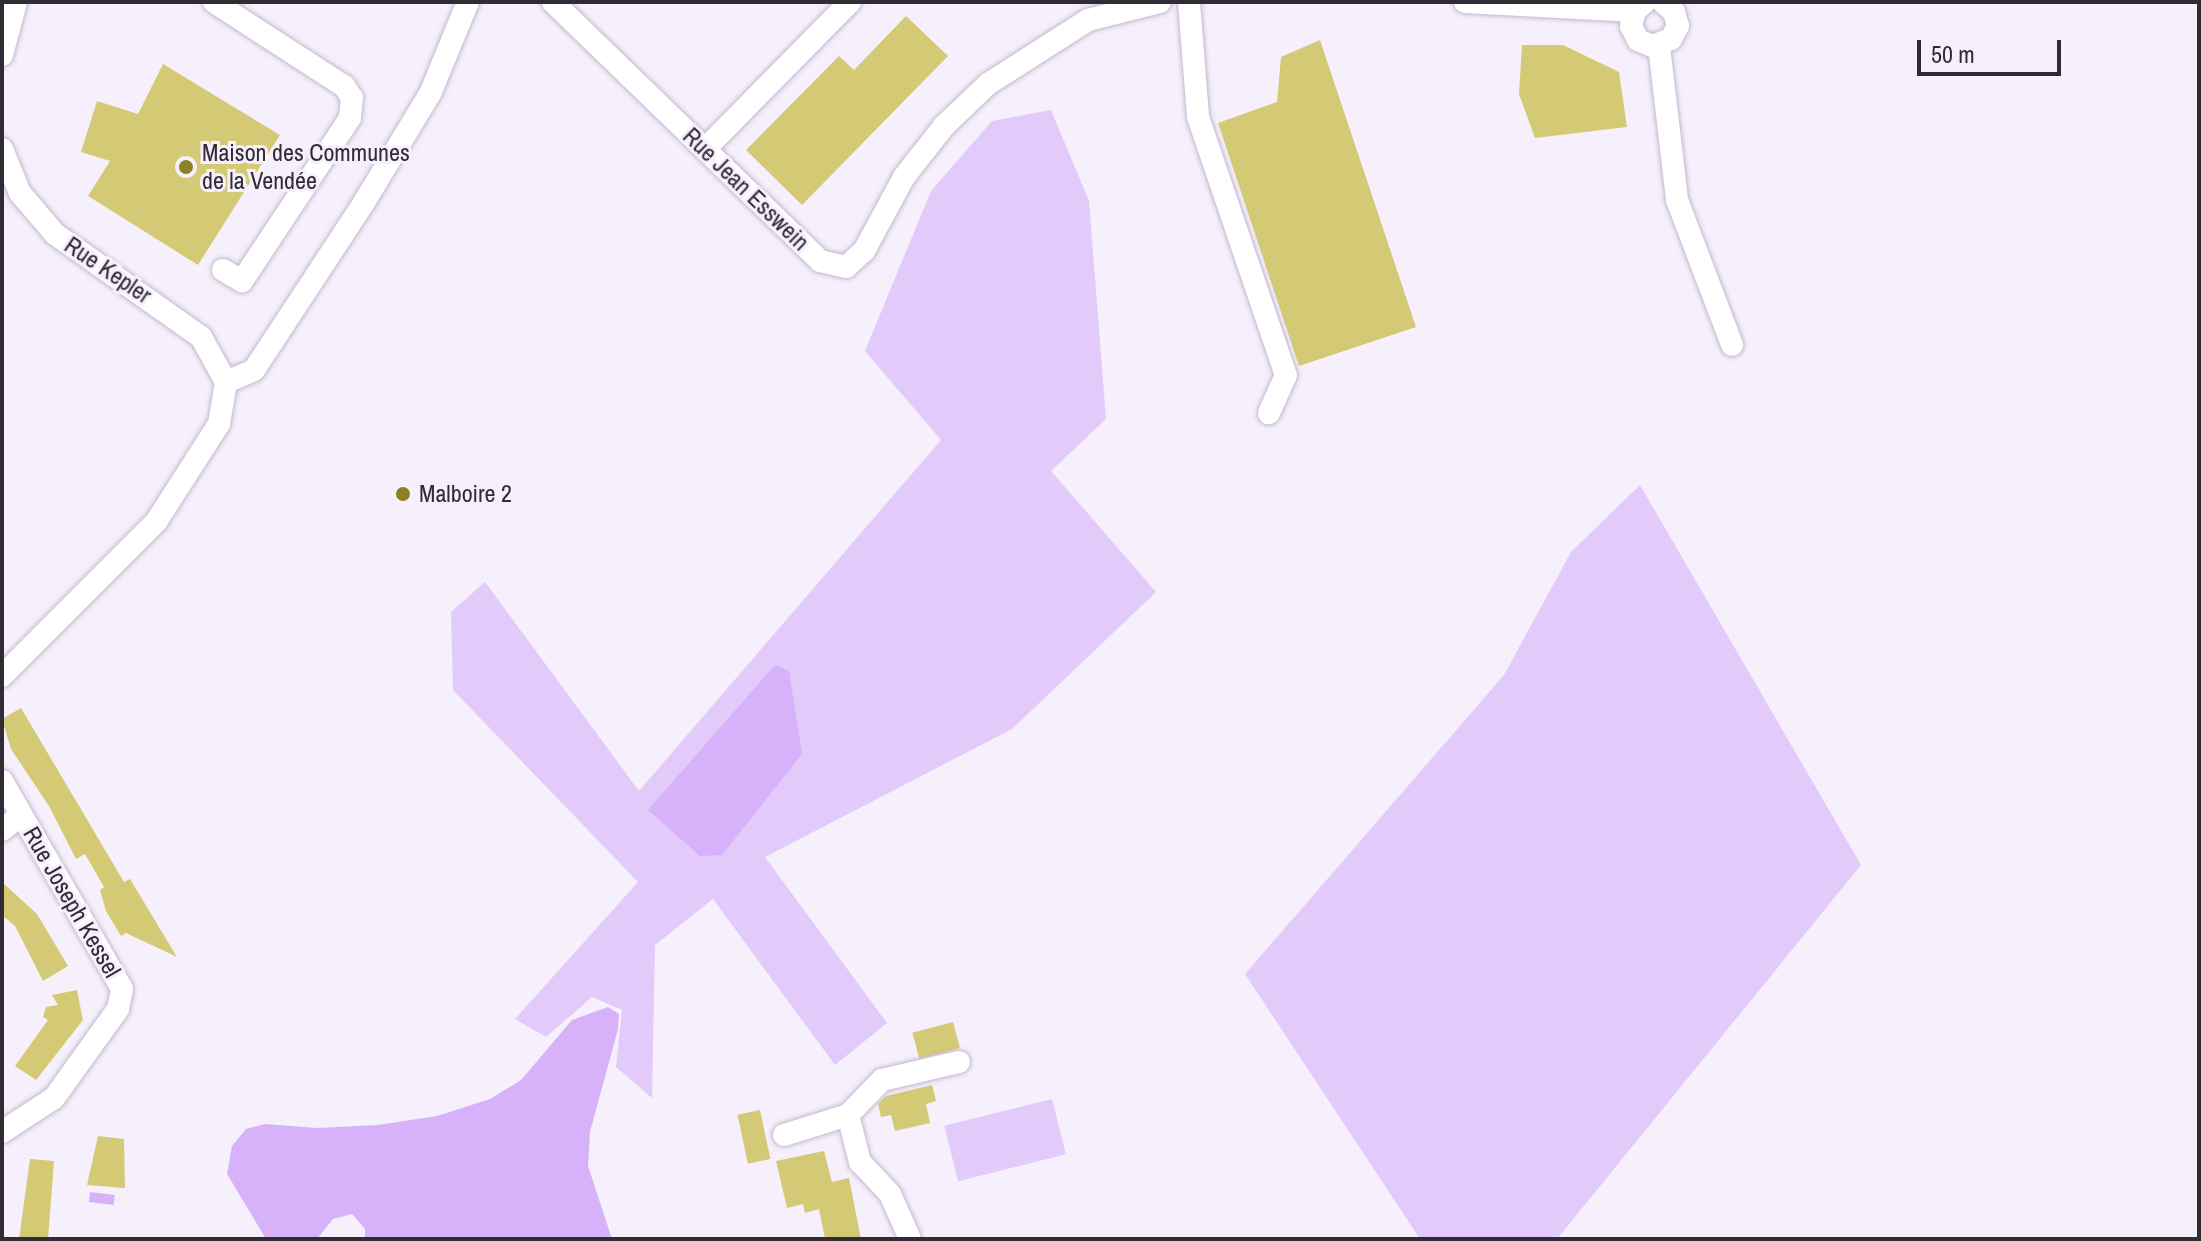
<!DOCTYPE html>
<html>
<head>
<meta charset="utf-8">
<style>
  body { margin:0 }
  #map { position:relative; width:2201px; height:1241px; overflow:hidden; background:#f5f0fb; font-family:"Archivo Narrow",sans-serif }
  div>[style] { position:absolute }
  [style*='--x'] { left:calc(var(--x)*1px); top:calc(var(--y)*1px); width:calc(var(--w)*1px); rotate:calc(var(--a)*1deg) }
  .green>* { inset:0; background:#e2cafb; transform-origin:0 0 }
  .water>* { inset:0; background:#d7b2fb; transform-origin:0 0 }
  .building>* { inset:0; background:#d4ca75; transform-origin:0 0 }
  .roads { filter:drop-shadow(0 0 2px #c4b8d1) drop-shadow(0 0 2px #c4b8d1) }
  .minor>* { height:22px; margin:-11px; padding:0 11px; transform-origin:11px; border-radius:11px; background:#fff }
  .dots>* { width:22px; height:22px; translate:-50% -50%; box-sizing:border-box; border:4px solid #f5f0fb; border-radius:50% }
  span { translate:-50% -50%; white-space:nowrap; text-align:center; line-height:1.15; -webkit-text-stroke:6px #f5f0fb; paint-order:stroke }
  .poi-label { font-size:24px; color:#302b35 }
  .left { translate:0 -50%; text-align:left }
  .street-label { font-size:24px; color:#302b35 }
  .frame { position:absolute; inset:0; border:4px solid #302b35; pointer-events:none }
  .scale { position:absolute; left:1917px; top:40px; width:144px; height:36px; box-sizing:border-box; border:4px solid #302b35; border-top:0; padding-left:10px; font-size:24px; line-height:28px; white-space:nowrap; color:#302b35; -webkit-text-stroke:6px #f5f0fb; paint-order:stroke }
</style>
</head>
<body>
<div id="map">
  <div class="green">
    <div style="clip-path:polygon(1051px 110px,1089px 201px,1106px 419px,1051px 471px,1156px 592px,1012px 729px,765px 857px,887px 1023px,835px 1065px,713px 899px,655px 945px,652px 1098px,616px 1067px,622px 1010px,592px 997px,546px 1037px,515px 1019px,638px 882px,453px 690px,451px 612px,485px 582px,639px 791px,941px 440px,865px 351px,931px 191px,992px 121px)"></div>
    <div style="clip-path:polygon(1640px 485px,1861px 865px,1557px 1239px,1420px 1239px,1245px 974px,1504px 675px,1571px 552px)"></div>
    <div style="left:1052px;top:1099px;width:57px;height:111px;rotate:76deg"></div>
  </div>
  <div class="water">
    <div style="clip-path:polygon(775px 665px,789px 671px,802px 754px,722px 855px,700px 856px,648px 810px)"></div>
    <div style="clip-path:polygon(608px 1007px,619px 1014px,618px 1029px,590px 1132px,588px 1166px,612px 1239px,365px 1239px,365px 1229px,352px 1214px,333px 1219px,317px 1239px,266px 1239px,227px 1174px,232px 1146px,246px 1129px,265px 1124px,317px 1128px,378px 1125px,437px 1116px,490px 1099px,521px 1080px,572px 1020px)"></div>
    <div style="left:90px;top:1192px;width:25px;height:10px;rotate:7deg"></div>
  </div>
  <div class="building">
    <div style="clip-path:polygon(906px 16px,948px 56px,802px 205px,746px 150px,839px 56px,854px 70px)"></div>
    <div style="clip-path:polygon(1320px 40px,1416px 327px,1299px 366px,1218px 123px,1277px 102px,1281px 57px)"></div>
    <div style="clip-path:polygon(1522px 45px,1563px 45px,1619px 72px,1627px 127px,1535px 138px,1519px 94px)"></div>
    <div style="clip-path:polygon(163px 64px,280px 135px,198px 265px,88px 196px,110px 161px,81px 152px,97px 101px,138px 114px)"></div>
    <div style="clip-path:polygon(21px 708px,124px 882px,130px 879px,177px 957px,126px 933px,121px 936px,106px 911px,100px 890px,104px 887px,85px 854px,76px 859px,49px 806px,11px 749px,2px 719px)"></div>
    <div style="clip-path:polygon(2px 882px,37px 914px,68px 966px,43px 981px,15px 926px,2px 915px)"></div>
    <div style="clip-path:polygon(77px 990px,83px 1020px,36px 1080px,15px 1066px,48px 1020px,43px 1017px,46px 1007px,58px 1005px,52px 995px)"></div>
    <div style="left:953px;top:1022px;width:27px;height:42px;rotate:75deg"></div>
    <div style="clip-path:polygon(932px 1085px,936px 1101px,926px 1104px,930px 1123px,895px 1131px,891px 1115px,881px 1117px,878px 1104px,886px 1096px)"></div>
    <div style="left:760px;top:1110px;width:50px;height:23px;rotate:78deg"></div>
    <div style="clip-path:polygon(98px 1136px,124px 1139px,125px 1188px,87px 1185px)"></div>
    <div style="clip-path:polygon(824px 1151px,832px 1182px,849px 1178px,861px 1239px,825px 1239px,819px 1209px,805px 1213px,803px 1204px,787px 1208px,776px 1161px)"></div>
    <div style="clip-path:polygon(30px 1159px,54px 1161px,48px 1239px,19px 1239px)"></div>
  </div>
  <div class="roads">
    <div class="minor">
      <div style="--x:214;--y:2;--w:155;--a:32.9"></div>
      <div style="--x:344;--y:86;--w:14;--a:56"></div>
      <div style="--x:352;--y:98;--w:20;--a:96"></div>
      <div style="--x:350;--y:118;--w:196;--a:123.5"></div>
      <div style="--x:242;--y:281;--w:22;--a:-150"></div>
      <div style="--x:553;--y:2;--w:372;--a:44.1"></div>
      <div style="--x:820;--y:261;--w:27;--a:13"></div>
      <div style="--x:846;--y:267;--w:24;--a:-42"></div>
      <div style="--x:864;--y:251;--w:84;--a:-61.6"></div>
      <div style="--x:904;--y:177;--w:65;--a:-51.9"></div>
      <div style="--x:944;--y:126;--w:61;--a:-43.7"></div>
      <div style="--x:988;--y:84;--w:119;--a:-32.6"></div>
      <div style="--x:1088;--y:20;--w:74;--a:-14"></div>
      <div style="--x:1189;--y:2;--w:115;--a:85.5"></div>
      <div style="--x:1198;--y:117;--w:273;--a:71.2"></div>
      <div style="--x:1286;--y:375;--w:42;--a:114.1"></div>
      <div style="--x:1465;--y:2;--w:170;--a:3"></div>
      <div style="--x:1645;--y:2;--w:13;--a:138"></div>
      <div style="--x:1635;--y:11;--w:16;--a:105"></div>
      <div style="--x:1631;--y:26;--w:16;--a:63"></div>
      <div style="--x:1638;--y:40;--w:15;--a:23"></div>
      <div style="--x:1652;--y:46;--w:20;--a:-20"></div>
      <div style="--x:1671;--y:39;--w:15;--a:-62"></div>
      <div style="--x:1678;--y:26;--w:15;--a:-106"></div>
      <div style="--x:1674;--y:12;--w:15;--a:-138"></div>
      <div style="--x:1659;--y:46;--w:155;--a:83.3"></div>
      <div style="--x:1677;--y:200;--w:155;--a:69.2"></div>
      <div style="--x:2;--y:55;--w:55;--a:-75.2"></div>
      <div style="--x:706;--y:148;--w:205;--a:-45.4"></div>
      <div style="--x:2;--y:149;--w:48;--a:67.8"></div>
      <div style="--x:20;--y:193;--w:54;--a:49.5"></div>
      <div style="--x:55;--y:234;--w:179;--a:35.2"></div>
      <div style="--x:201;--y:337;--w:51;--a:60.9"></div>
      <div style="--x:226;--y:382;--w:30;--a:-23"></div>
      <div style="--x:254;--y:370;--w:199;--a:-56.7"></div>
      <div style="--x:363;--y:204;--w:129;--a:-58.7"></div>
      <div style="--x:430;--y:94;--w:100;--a:-67.6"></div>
      <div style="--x:2;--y:676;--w:218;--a:-45"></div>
      <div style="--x:156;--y:522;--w:117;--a:-57.3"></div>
      <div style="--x:219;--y:424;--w:43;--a:-80.5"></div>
      <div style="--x:2;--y:781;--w:240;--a:60"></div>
      <div style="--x:122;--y:989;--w:20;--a:101"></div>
      <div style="--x:118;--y:1009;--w:110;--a:125.7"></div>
      <div style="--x:54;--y:1098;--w:62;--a:146.8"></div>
      <div style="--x:2;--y:830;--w:24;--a:-38"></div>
      <div style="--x:848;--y:1115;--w:49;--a:75.7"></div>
      <div style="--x:860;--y:1162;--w:44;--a:46.8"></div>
      <div style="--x:890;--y:1194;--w:49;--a:66"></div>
      <div style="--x:784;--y:1135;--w:67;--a:-17.4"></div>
      <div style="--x:848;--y:1115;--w:49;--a:-45.8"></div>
      <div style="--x:882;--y:1080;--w:79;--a:-13.2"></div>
    </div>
  </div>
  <div class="dots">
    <div style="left:186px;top:167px;background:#8c8129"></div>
    <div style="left:403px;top:494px;background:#8c8129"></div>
  </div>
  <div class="poi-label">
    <span class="left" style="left:202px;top:167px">Maison des Communes<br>de la Vendée</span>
    <span class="left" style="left:419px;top:494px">Malboire 2</span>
  </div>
  <div class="street-label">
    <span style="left:746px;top:189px;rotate:44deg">Rue Jean Esswein</span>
    <span style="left:108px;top:270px;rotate:34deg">Rue Kepler</span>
    <span style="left:72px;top:902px;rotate:60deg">Rue Joseph Kessel</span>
  </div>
  <div class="frame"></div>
  <div class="scale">50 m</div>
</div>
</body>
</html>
